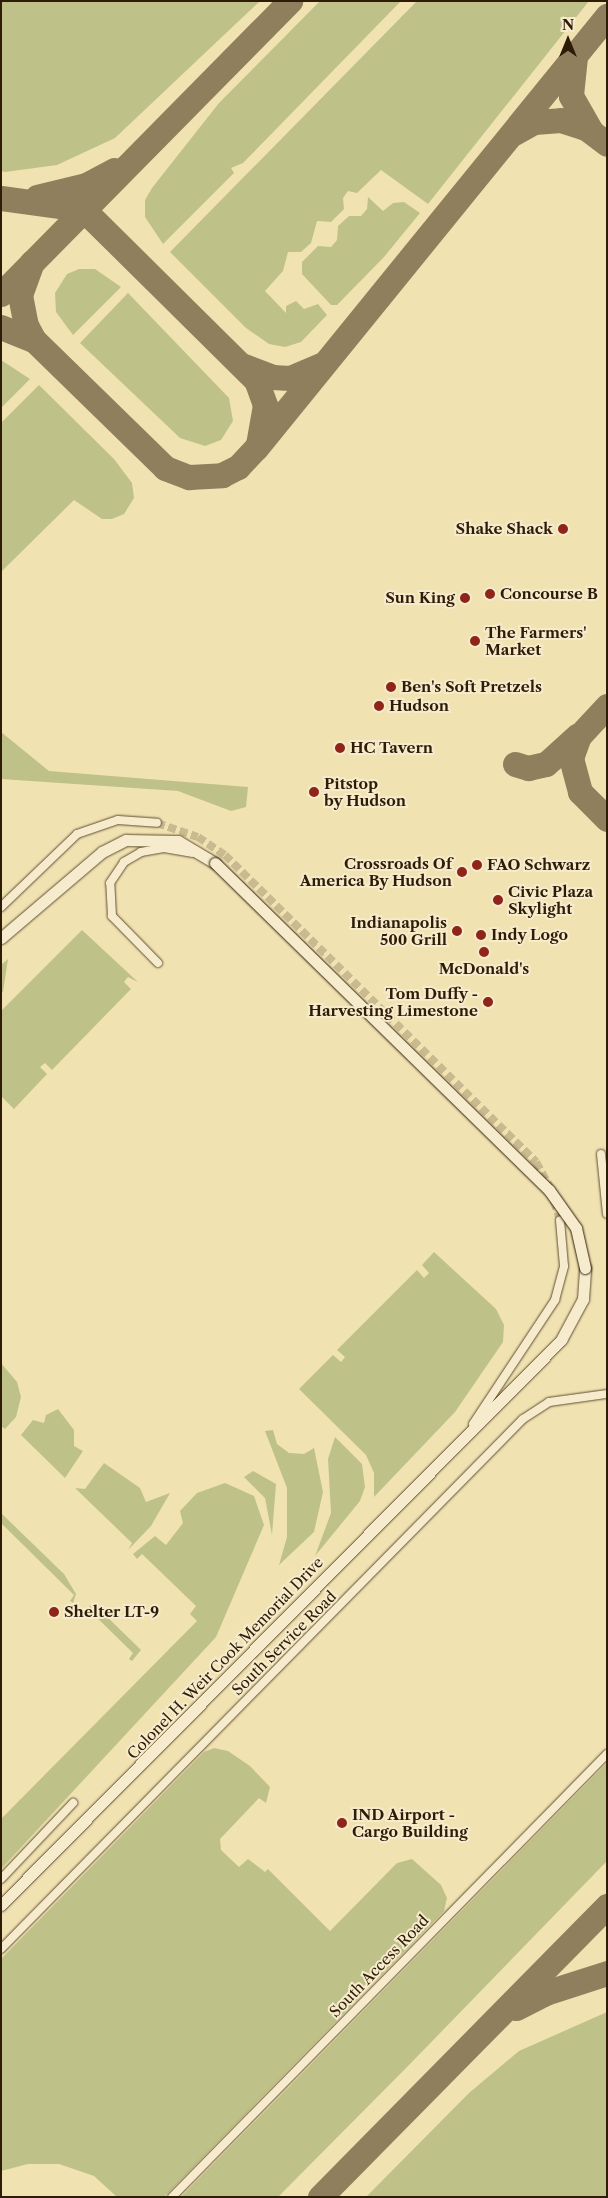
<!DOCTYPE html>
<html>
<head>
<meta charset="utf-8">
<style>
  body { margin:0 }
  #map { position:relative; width:608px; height:2198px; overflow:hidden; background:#f1e2b2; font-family:"Libre Caslon Text",serif }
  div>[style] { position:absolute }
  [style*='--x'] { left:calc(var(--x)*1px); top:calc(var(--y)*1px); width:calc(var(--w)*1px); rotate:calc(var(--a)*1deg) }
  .green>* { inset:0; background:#bec289 }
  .taxiway>* { height:25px; margin:-12.5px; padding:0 12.5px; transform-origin:12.5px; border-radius:12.5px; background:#907f5c }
  .street-tunnel>* { height:8px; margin-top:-4px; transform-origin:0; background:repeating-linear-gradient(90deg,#caba90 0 8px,transparent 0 12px) }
  .roads { filter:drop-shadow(0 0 1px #5f4e31) drop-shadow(0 0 1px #5f4e31) }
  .street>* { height:8px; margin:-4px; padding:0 4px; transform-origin:4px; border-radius:4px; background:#f6eccd }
  .secondary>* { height:11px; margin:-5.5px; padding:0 5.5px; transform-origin:5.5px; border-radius:5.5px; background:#f6eccd }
  .bridges { filter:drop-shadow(0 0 1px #2e1c06) drop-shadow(0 0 1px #2e1c06) }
  .secondary-bridge>* { height:11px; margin:-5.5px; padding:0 5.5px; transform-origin:5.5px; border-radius:5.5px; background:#f6eccd }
  .dots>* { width:14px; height:14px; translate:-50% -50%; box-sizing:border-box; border:2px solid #f6eccd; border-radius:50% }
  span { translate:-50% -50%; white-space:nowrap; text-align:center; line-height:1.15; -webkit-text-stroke:4px #f6eccd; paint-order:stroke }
  .poi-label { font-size:15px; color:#2e1c06; font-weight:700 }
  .right { translate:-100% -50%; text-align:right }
  .left { translate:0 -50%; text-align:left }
  .street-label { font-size:15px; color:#2e1c06 }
  .frame { position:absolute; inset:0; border:2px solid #2e1c06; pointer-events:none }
  .north { position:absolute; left:543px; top:15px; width:50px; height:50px; -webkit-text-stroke:4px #f6eccd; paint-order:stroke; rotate:0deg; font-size:14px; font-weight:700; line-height:20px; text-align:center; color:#2e1c06 }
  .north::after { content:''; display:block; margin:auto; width:18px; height:22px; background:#2e1c06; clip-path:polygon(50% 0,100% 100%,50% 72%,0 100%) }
</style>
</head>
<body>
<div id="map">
  <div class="green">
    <div style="clip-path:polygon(1px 1px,260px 1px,115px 138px,57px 165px,5px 172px,1px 171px)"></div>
    <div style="clip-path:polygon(320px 1px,401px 1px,243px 163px,231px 168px,234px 173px,163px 244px,145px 217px,145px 200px,152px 188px,219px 103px)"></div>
    <div style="clip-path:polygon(417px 1px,589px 1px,428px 204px,381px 170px,357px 193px,348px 191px,343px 198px,344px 209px,331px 222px,317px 221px,311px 243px,301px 252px,288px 252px,283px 271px,265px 291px,286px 313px,286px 306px,296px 301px,304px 309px,318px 304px,327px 315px,301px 342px,285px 347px,269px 344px,246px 328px,170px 252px)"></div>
    <div style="clip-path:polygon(368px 197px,383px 211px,393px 203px,404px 202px,420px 213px,384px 257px,337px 305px,331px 305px,302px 274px,302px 262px,318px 246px,331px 247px,337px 240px,338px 226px,349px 216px,361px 216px,367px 209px)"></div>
    <div style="clip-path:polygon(79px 269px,95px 269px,121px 287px,73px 335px,56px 312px,55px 293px,67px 274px)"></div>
    <div style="clip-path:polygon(128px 293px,229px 398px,233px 421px,221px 440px,205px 446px,180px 438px,80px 343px)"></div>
    <div style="clip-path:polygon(1px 360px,30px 379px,1px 408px)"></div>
    <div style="clip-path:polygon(39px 385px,114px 459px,132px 483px,134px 498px,124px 514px,112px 519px,102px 519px,74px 500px,2px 571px,1px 423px)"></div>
    <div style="clip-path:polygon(1px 732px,49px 771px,248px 787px,246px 807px,231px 811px,178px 791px,1px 779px)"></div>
    <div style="clip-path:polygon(82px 930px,138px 982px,128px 977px,124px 982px,131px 989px,52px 1070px,45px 1063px,40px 1067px,47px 1074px,14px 1109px,1px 1096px,1px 1011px)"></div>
    <div style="clip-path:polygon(8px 959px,3px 992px,1px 993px,1px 965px)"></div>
    <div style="clip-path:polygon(434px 1252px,496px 1309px,504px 1325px,503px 1342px,455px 1412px,374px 1497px,374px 1473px,366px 1455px,299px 1389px,333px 1355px,341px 1362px,345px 1357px,337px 1350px,417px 1270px,424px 1278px,429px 1273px,422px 1265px)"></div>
    <div style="clip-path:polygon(1px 1363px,17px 1382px,21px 1397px,16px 1417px,5px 1429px,1px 1426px)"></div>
    <div style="clip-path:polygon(58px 1409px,74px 1430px,74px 1446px,83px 1451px,65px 1478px,21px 1435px,33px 1420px,44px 1423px,46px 1415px)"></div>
    <div style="clip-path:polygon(273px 1430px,277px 1444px,289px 1453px,304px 1454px,314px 1448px,323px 1492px,314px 1532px,279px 1565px,287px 1537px,287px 1488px,265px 1431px)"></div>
    <div style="clip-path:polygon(335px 1437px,362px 1464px,365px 1487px,360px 1501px,315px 1556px,331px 1513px,328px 1459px)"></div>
    <div style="clip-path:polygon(104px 1463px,140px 1488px,146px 1502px,170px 1493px,151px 1526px,128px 1550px,132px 1543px,75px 1488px,85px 1489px)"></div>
    <div style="clip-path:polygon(253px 1471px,276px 1484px,272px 1535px,265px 1498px,244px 1477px)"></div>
    <div style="clip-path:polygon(225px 1483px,254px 1496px,264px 1525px,216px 1637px,1px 1869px,1px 1819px,197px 1621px,190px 1614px,196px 1606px,142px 1554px,137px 1559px,133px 1554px,155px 1536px,166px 1545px,183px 1523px,180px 1511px,197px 1493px)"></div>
    <div style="clip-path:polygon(1px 1513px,64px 1574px,76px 1594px,73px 1603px,70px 1601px,74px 1595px,1px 1523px)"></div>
    <div style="clip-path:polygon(93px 1603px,141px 1650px,132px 1661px,129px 1659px,133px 1653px,88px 1609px,82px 1614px)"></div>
    <div style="clip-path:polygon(214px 1748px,228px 1751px,250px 1766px,270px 1787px,266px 1803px,259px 1798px,220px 1839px,221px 1850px,239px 1867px,248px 1859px,265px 1872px,268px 1869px,330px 1931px,397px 1863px,412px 1859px,441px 1885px,447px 1898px,444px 1911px,164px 2197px,117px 2197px,94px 2176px,59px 2164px,28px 2164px,1px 2171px,1px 1959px,204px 1752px)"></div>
    <div style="clip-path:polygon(607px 1763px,607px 1861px,410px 2064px,278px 2197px,181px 2197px)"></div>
    <div style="clip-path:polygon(607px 2012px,607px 2197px,366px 2197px,469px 2093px,519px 2051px)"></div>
  </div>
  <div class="taxiway">
    <div style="--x:575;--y:57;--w:39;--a:96"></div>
    <div style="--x:571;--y:96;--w:40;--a:60.3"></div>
    <div style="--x:514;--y:133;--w:23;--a:-29"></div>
    <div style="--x:534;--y:122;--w:27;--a:-4"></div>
    <div style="--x:561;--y:120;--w:26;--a:18"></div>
    <div style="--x:586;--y:128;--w:26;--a:37"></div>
    <div style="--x:37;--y:197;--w:50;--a:-13.8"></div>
    <div style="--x:86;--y:185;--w:32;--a:-28"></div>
    <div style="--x:1;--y:198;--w:74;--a:7.8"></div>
    <div style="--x:74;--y:208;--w:18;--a:27"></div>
    <div style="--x:90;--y:216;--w:233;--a:44.7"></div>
    <div style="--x:256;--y:380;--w:27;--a:70"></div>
    <div style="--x:265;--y:405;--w:39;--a:100"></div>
    <div style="--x:32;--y:262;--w:35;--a:110"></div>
    <div style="--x:20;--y:295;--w:31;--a:79"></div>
    <div style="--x:26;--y:325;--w:17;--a:62"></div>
    <div style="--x:34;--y:340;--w:183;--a:44.3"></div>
    <div style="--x:165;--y:468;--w:26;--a:21"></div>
    <div style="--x:189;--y:477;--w:33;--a:-3"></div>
    <div style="--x:222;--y:475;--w:18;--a:-27"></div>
    <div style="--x:238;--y:467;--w:26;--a:-47"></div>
    <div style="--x:256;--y:448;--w:557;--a:-50.91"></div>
    <div style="--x:1;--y:294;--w:412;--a:-45.4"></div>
    <div style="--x:1;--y:327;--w:35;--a:22"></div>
    <div style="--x:244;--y:366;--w:30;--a:21"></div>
    <div style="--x:272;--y:377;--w:18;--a:3"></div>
    <div style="--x:290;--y:378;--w:34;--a:-23"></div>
    <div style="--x:607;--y:706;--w:41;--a:133"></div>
    <div style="--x:579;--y:736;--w:23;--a:110"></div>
    <div style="--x:571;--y:758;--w:35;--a:75"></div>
    <div style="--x:580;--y:792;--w:38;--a:45"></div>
    <div style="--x:515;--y:764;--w:14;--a:17"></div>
    <div style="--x:528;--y:768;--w:18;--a:-13"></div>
    <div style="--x:546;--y:764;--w:42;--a:-42.1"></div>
    <div style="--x:516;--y:2008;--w:33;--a:-27"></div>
    <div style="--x:545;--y:1993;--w:65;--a:-17.9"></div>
    <div style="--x:320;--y:2197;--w:409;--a:-45.4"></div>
  </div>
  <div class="street-tunnel">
    <div style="--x:157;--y:823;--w:43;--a:18.9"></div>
    <div style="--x:198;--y:837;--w:32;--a:34"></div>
    <div style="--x:225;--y:855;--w:437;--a:44.6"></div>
    <div style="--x:536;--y:1162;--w:29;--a:61"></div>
    <div style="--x:554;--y:1201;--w:20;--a:72"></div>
  </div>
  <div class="roads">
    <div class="street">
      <div style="--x:1;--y:907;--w:105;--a:-43.8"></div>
      <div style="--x:77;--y:834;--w:43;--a:-18.9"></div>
      <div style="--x:118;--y:820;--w:39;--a:4"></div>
      <div style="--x:158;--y:963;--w:66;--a:-134.4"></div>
      <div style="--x:112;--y:916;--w:33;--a:-93"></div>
      <div style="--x:110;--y:883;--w:25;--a:-56"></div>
      <div style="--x:124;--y:862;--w:20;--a:-30"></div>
      <div style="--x:141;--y:852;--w:23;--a:-10"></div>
      <div style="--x:164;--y:848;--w:28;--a:10"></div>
      <div style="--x:601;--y:1154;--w:60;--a:84.3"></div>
      <div style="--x:473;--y:1424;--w:149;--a:-56.5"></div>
      <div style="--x:555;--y:1300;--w:35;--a:-75"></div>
      <div style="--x:564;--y:1266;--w:46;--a:-95"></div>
      <div style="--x:1;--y:1879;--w:105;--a:-46.5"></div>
      <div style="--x:1;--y:1949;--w:744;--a:-45.44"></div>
      <div style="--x:523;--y:1419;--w:31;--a:-33"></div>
      <div style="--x:549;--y:1402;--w:59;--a:-7.9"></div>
      <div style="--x:172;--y:2197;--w:621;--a:-45.52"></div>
    </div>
    <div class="secondary">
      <div style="--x:1;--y:938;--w:133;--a:-40.4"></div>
      <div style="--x:102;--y:852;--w:27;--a:-27"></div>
      <div style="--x:126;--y:840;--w:52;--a:1.1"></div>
      <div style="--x:178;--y:841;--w:43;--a:30.7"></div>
      <div style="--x:1;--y:1905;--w:796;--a:-45.25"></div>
      <div style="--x:561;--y:1340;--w:47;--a:-61.8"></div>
      <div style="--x:583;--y:1299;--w:31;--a:-86"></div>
    </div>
  </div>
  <div class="bridges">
    <div class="secondary-bridge">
      <div style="--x:215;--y:863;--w:467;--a:44.4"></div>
      <div style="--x:549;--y:1190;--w:47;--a:54.6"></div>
      <div style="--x:576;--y:1228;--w:41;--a:77.3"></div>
    </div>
  </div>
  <div class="dots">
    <div style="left:563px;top:529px;background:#8f2418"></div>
    <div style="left:490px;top:594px;background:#8f2418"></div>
    <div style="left:465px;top:598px;background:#8f2418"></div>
    <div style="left:475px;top:641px;background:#8f2418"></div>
    <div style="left:391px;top:687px;background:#8f2418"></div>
    <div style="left:379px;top:706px;background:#8f2418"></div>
    <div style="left:340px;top:748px;background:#8f2418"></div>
    <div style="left:314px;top:792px;background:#8f2418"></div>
    <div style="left:477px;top:865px;background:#8f2418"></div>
    <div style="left:462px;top:872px;background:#8f2418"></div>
    <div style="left:498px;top:900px;background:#8f2418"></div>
    <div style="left:457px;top:931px;background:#8f2418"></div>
    <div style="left:481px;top:935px;background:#8f2418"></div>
    <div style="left:484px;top:952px;background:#8f2418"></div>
    <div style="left:488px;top:1002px;background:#8f2418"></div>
    <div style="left:54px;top:1612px;background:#8f2418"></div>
    <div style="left:342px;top:1823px;background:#8f2418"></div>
  </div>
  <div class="poi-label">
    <span class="right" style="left:553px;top:529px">Shake Shack</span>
    <span class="left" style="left:500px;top:594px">Concourse B</span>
    <span class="right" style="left:455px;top:598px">Sun King</span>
    <span class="left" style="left:485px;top:641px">The Farmers'<br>Market</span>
    <span class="left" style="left:401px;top:687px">Ben's Soft Pretzels</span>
    <span class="left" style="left:389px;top:706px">Hudson</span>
    <span class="left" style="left:350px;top:748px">HC Tavern</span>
    <span class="left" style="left:324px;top:792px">Pitstop<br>by Hudson</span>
    <span class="right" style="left:452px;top:872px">Crossroads Of<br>America By Hudson</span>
    <span class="left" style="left:487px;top:865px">FAO Schwarz</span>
    <span class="left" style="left:508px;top:900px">Civic Plaza<br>Skylight</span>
    <span class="right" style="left:447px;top:931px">Indianapolis<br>500 Grill</span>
    <span class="left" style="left:491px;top:935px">Indy Logo</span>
    <span style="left:484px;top:969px">McDonald's</span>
    <span class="right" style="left:478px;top:1002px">Tom Duffy -<br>Harvesting Limestone</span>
    <span class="left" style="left:64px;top:1612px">Shelter LT-9</span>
    <span class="left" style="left:352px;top:1823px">IND Airport -<br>Cargo Building</span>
  </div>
  <div class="street-label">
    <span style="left:284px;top:1643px;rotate:-45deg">South Service Road</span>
    <span style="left:225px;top:1658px;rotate:-46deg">Colonel H. Weir Cook Memorial Drive</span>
    <span style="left:379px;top:1966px;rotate:-46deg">South Access Road</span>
  </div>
  <div class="frame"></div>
  <div class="north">N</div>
</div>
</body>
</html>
